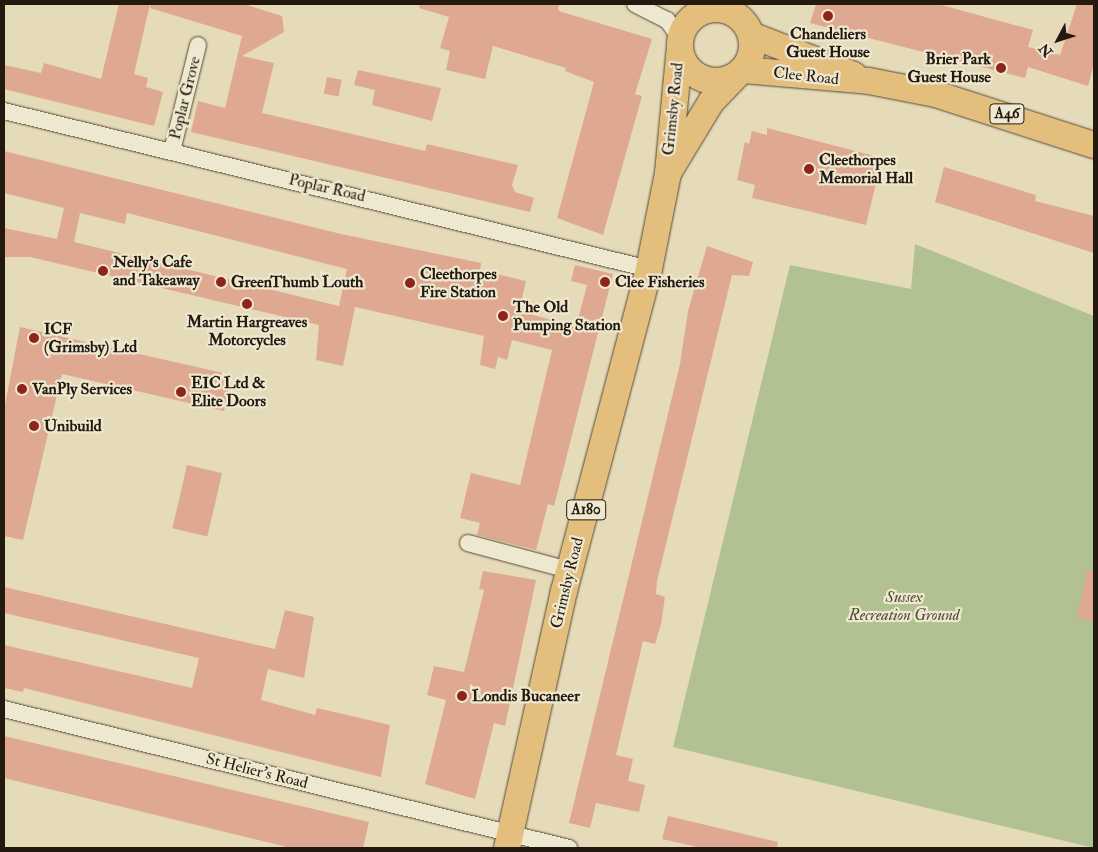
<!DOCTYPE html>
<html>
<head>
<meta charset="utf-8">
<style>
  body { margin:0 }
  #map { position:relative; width:1098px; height:852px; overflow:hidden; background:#e6dbb8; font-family:"IM FELL Double Pica",serif }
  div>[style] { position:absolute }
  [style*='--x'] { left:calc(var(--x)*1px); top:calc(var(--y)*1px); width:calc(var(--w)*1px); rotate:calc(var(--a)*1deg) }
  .green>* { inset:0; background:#b2c191 }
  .building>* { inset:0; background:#dea990; transform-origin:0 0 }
  .roads { filter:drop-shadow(0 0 1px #544a39) drop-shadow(0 0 1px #544a39) }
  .minor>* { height:16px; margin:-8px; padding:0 8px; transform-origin:8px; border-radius:8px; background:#efe8d1 }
  .primary>* { height:26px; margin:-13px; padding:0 13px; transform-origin:13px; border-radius:13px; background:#e3be7c }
  .primary>.ring { margin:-13px; padding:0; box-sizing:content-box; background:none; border:26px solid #e3be7c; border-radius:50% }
  .dots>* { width:14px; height:14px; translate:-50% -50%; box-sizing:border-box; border:2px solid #efe8d1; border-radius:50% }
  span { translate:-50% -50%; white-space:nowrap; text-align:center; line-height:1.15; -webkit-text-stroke:4.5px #efe8d1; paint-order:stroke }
  .shield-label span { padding:1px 4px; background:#efe8d1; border:1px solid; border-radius:4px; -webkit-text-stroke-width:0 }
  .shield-label { font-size:15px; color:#23190f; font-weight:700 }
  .poi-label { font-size:16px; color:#23190f; font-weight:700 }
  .right { translate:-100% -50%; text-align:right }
  .left { translate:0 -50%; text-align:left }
  .street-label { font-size:16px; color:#23190f }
  .park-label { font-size:16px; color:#4e4b36; font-style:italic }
  .frame { position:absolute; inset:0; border:5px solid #23190f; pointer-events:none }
  .north { position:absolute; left:1033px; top:15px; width:50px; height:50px; -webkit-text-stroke:4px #efe8d1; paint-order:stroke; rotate:230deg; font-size:14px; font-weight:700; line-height:20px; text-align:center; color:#23190f }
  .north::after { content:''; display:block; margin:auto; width:18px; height:22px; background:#23190f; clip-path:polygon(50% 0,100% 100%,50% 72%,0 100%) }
</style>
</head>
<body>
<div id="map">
  <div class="green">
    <div style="clip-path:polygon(915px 244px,1094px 316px,1094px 848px,673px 747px,790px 265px,911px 289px)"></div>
  </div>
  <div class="building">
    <div style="clip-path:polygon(119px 4px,150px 4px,134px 74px,148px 78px,146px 87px,163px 92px,154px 126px,4px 89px,4px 65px,41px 73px,44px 63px,101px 79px)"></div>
    <div style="clip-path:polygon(151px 4px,244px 4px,282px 16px,284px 32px,242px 56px,274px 63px,262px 113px,425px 151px,427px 144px,518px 165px,512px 185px,515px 192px,534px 198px,530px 212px,191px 132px,198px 101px,225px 108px,242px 36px,150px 8px)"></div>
    <div style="clip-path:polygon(420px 4px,559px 4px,558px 10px,562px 12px,652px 39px,635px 94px,642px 96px,603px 235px,557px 218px,594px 82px,565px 71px,566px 68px,493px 46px,485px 79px,446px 70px,450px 51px,440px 48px,449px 17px,419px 8px)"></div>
    <div style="clip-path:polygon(816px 4px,938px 4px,1033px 30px,1028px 47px,1060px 55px,1077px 4px,1094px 4px,1094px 64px,1088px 86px,1028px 67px,1025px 78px,810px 23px)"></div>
    <div style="clip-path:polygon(358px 70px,441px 88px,432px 121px,372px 105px,375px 90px,354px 85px)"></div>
    <div style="left:327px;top:77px;width:15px;height:17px;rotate:11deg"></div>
    <div style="clip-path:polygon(767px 128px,882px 158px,866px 225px,752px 198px,755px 185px,737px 180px,745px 142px,749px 144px,752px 131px,767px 135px)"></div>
    <div style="clip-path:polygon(evenodd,4px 151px,341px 234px,481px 263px,480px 270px,526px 281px,519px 311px,576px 327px,587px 285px,571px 281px,575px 265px,613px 274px,554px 506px,548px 504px,536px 550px,477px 535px,480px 523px,460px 518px,471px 473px,520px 485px,552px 350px,512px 340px,507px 360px,498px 357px,495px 369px,480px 365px,484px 336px,355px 307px,343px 366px,316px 360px,319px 325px,30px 257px,4px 257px,4px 228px,57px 239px,64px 208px,4px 193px,4px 151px,80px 213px,125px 224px,127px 213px,347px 269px,339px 306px,74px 242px,80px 213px)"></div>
    <div style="clip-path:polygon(944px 167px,1036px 195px,1035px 201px,1094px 216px,1094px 253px,935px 202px)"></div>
    <div style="clip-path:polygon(707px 246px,753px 262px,749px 276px,732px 275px,657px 581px,656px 594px,665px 597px,661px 624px,655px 644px,643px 641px,616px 755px,633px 759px,628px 781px,645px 785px,639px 812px,596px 803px,590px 828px,569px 823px,680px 364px,688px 311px)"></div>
    <div style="clip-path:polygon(20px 327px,232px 375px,224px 411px,62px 374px,23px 540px,4px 536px,4px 410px)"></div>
    <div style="left:187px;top:465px;width:36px;height:65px;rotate:13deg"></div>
    <div style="clip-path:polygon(483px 571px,536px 580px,505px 726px,494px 723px,475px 799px,425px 784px,446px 700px,427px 695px,434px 666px,464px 672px,484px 590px,479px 589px)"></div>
    <div style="clip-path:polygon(1087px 571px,1094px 572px,1094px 622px,1077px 617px)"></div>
    <div style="clip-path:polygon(4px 587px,275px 649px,285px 610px,314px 617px,304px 678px,268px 669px,261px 700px,315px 715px,317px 708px,390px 725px,381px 777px,24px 688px,23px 692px,4px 688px,4px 645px,192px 688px,199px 658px,4px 613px)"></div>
    <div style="clip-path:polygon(4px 736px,369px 822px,363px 848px,291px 848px,4px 778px)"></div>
    <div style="clip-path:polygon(668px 816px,778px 842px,777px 848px,701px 848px,662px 839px)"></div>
  </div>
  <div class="roads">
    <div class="minor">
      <div style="--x:635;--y:4;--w:36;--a:27"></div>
      <div style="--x:667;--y:20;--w:24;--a:54"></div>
      <div style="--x:4;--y:111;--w:664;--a:13.76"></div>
      <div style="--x:172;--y:151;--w:109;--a:-76.2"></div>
      <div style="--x:468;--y:543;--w:105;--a:15"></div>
      <div style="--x:4;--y:709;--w:582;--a:13.82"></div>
    </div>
    <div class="primary">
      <div class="ring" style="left:680px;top:9px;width:46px;height:46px"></div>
      <div style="--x:751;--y:35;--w:110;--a:21.2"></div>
      <div style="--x:744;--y:70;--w:125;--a:5"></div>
      <div style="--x:869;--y:81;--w:68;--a:11"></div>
      <div style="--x:936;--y:94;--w:166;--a:17.9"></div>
      <div style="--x:668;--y:173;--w:83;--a:-58.8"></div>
      <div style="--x:711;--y:102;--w:35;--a:-46"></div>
      <div style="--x:507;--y:848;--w:263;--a:-77.5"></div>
      <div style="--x:564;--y:591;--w:333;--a:-75.2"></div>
      <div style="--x:649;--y:269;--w:98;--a:-78.8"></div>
      <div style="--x:668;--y:173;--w:128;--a:-84.6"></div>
    </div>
  </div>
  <div class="dots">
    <div style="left:828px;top:16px;background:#8f2418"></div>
    <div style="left:1001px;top:68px;background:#8f2418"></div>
    <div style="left:809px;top:169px;background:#8f2418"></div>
    <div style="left:103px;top:271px;background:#8f2418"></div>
    <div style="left:221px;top:282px;background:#8f2418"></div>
    <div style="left:605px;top:282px;background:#8f2418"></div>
    <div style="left:410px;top:283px;background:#8f2418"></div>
    <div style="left:247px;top:304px;background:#8f2418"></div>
    <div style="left:503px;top:316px;background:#8f2418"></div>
    <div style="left:34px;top:338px;background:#8f2418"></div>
    <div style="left:22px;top:389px;background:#8f2418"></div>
    <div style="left:181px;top:392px;background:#8f2418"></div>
    <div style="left:34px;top:426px;background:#8f2418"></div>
    <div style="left:462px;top:696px;background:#8f2418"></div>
  </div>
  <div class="shield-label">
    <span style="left:1007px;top:114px">A46</span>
    <span style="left:586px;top:510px">A180</span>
  </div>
  <div class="poi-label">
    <span style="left:828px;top:43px">Chandeliers<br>Guest House</span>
    <span class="right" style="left:991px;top:68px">Brier Park<br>Guest House</span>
    <span class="left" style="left:819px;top:169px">Cleethorpes<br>Memorial Hall</span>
    <span class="left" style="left:113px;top:271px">Nelly's Cafe<br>and Takeaway</span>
    <span class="left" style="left:420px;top:283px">Cleethorpes<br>Fire Station</span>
    <span class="left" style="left:231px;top:282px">GreenThumb Louth</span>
    <span class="left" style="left:615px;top:282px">Clee Fisheries</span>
    <span class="left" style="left:513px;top:316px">The Old<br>Pumping Station</span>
    <span style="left:247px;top:331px">Martin Hargreaves<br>Motorcycles</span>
    <span class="left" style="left:44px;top:338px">ICF<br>(Grimsby) Ltd</span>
    <span class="left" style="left:191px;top:392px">EIC Ltd &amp;<br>Elite Doors</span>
    <span class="left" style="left:32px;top:389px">VanPly Services</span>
    <span class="left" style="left:44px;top:426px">Unibuild</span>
    <span class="left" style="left:472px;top:696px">Londis Bucaneer</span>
  </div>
  <div class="street-label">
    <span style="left:806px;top:76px;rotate:6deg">Clee Road</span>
    <span style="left:185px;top:98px;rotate:-76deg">Poplar Grove</span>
    <span style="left:673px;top:109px;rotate:-84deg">Grimsby Road</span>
    <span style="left:327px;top:188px;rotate:13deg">Poplar Road</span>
    <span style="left:567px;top:583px;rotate:-76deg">Grimsby Road</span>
    <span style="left:257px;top:771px;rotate:14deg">St Helier's Road</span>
  </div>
  <div class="park-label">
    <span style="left:904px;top:606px">Sussex<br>Recreation Ground</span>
  </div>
  <div class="frame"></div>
  <div class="north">N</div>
</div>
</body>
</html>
